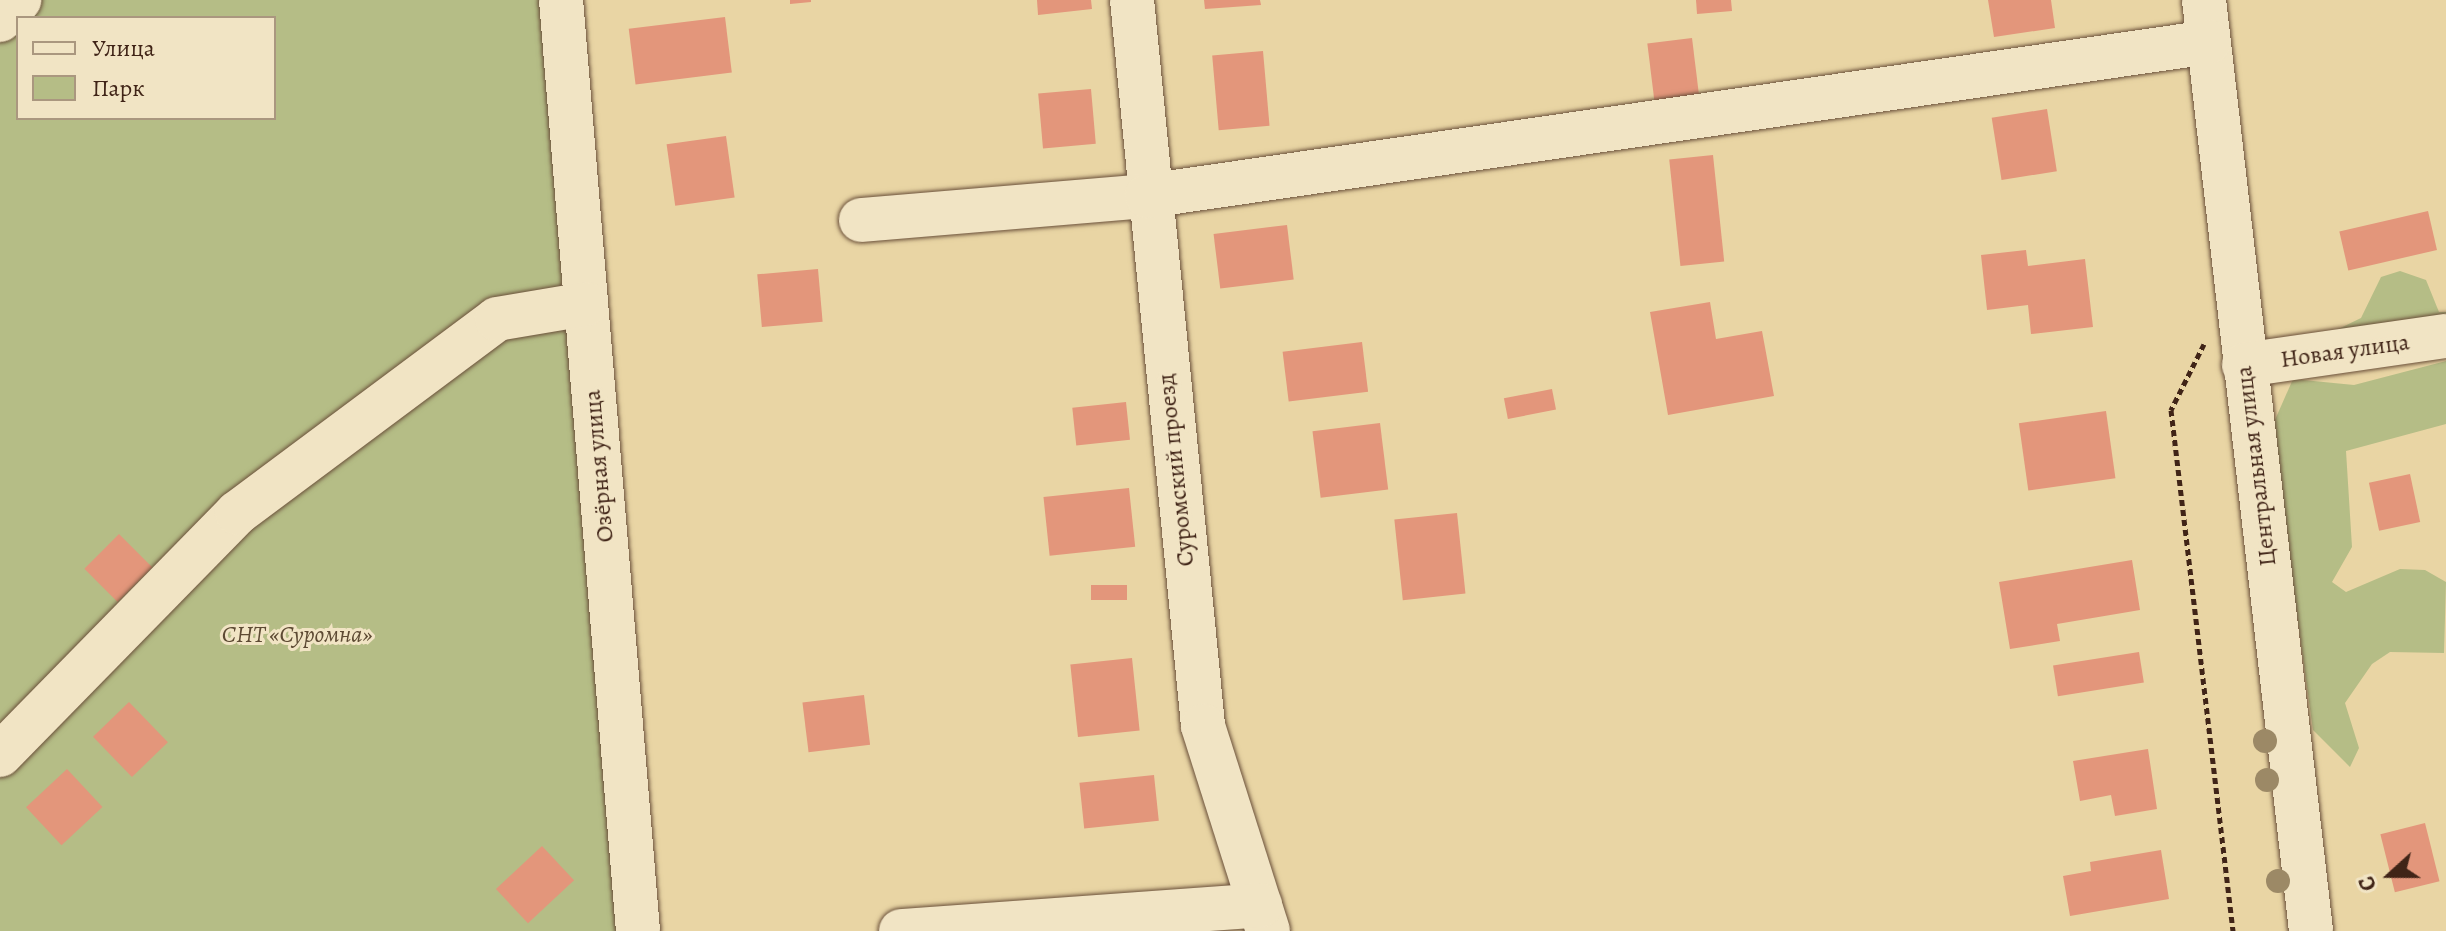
<!DOCTYPE html>
<html>
<head>
<meta charset="utf-8">
<style>
  body { margin:0 }
  #map { position:relative; width:2446px; height:931px; overflow:hidden; background:#e9d5a4; font-family:Alegreya,serif }
  div>[style] { position:absolute }
  [style*='--x'] { left:calc(var(--x)*1px); top:calc(var(--y)*1px); width:calc(var(--w)*1px); rotate:calc(var(--a)*1deg) }
  .green>* { inset:0; background:#b5bd86 }
  .building>* { inset:0; background:#e3967b; transform-origin:0 0 }
  .path>* { height:5px; margin-top:-2.5px; transform-origin:0; background:repeating-linear-gradient(90deg,#402417 0 6px,transparent 0 10px) }
  .roads { filter:drop-shadow(0 0 2px #6a503a) drop-shadow(0 0 2px #6a503a) }
  .minor>* { height:44px; margin:-22px; padding:0 22px; transform-origin:22px; border-radius:22px; background:#f1e4c4 }
  .trees>* { width:24px; height:24px; margin:-12px; border-radius:50%; background:#9c8966 }
  span { translate:-50% -50%; white-space:nowrap; text-align:center; line-height:1.15; -webkit-text-stroke:6px #f1e4c4; paint-order:stroke }
  .street-label { font-size:24px; color:#402417 }
  .park-label { font-size:24px; color:#5d4a33; font-style:italic }
  .legend { position:absolute; left:16px; top:16px; width:260px; height:104px; box-sizing:border-box; background:#f1e4c4; border:2px solid #aa977f; margin:0; padding:10px 14px; list-style:none; font-size:24px; color:#402417 }
  .legend li { display:flex; align-items:center; gap:16px; height:40px }
  .legend b { width:40px; border:2px solid #aa977f }
  .north { position:absolute; left:2350px; top:835px; width:80px; height:80px; -webkit-text-stroke:6px #f1e4c4; paint-order:stroke; rotate:249deg; font-size:22px; font-weight:700; line-height:32px; text-align:center; color:#402417 }
  .north::after { content:''; display:block; margin:auto; width:28px; height:36px; background:#402417; clip-path:polygon(50% 0,100% 100%,50% 72%,0 100%) }
</style>
</head>
<body>
<div id="map">
  <div class="green">
    <div style="clip-path:polygon(evenodd,0 0,541px 0,618px 931px,0 931px,0 0,18px 18px,274px 18px,274px 118px,18px 118px,18px 18px)"></div>
    <div style="clip-path:polygon(2400px 271px,2426px 280px,2439px 312px,2446px 312px,2446px 328px,2324px 336px,2361px 318px,2381px 277px)"></div>
    <div style="clip-path:polygon(2446px 361px,2446px 424px,2346px 451px,2352px 547px,2332px 582px,2346px 592px,2400px 569px,2425px 570px,2446px 582px,2444px 653px,2390px 652px,2372px 664px,2345px 703px,2359px 748px,2350px 767px,2313px 730px,2271px 429px,2293px 379px,2354px 385px)"></div>
  </div>
  <div class="building">
    <div style="clip-path:polygon(790px 0,811px 0,811px 2px,790px 4px)"></div>
    <div style="clip-path:polygon(1037px 0,1091px 0,1092px 9px,1038px 15px)"></div>
    <div style="clip-path:polygon(1204px 0,1260px 0,1261px 5px,1205px 9px)"></div>
    <div style="clip-path:polygon(1696px 0,1731px 0,1732px 11px,1697px 14px)"></div>
    <div style="clip-path:polygon(1988px 0,2051px 0,2055px 28px,1994px 37px)"></div>
    <div style="left:725px;top:17px;width:56px;height:97px;rotate:83deg"></div>
    <div style="left:1692px;top:38px;width:64px;height:45px;rotate:83deg"></div>
    <div style="left:1263px;top:51px;width:75px;height:51px;rotate:85deg"></div>
    <div style="left:1091px;top:89px;width:55px;height:53px;rotate:85deg"></div>
    <div style="left:2047px;top:109px;width:63px;height:56px;rotate:81deg"></div>
    <div style="left:726px;top:136px;width:62px;height:60px;rotate:82deg"></div>
    <div style="left:1713px;top:155px;width:107px;height:44px;rotate:84deg"></div>
    <div style="left:2428px;top:211px;width:40px;height:91px;rotate:77deg"></div>
    <div style="left:1287px;top:225px;width:55px;height:74px;rotate:83deg"></div>
    <div style="clip-path:polygon(2026px 250px,2028px 266px,2085px 259px,2093px 327px,2031px 334px,2028px 305px,1987px 310px,1981px 255px)"></div>
    <div style="left:818px;top:269px;width:53px;height:61px;rotate:85deg"></div>
    <div style="clip-path:polygon(1710px 302px,1716px 339px,1762px 331px,1774px 396px,1668px 415px,1650px 312px)"></div>
    <div style="left:1362px;top:342px;width:50px;height:80px;rotate:83deg"></div>
    <div style="left:1552px;top:389px;width:21px;height:49px;rotate:79deg"></div>
    <div style="left:1126px;top:402px;width:38px;height:54px;rotate:84deg"></div>
    <div style="left:2106px;top:411px;width:68px;height:88px;rotate:82deg"></div>
    <div style="left:1380px;top:423px;width:67px;height:68px;rotate:83deg"></div>
    <div style="left:2410px;top:474px;width:49px;height:42px;rotate:78deg"></div>
    <div style="left:1129px;top:488px;width:59px;height:86px;rotate:84deg"></div>
    <div style="left:1457px;top:513px;width:81px;height:63px;rotate:84deg"></div>
    <div style="left:119px;top:534px;width:47px;height:49px;rotate:45deg"></div>
    <div style="clip-path:polygon(2132px 560px,2140px 610px,2057px 624px,2060px 641px,2010px 649px,1999px 582px)"></div>
    <div style="left:1127px;top:585px;width:15px;height:36px;rotate:90deg"></div>
    <div style="left:2139px;top:652px;width:31px;height:87px;rotate:81deg"></div>
    <div style="left:1132px;top:658px;width:73px;height:62px;rotate:84deg"></div>
    <div style="left:864px;top:695px;width:50px;height:62px;rotate:83deg"></div>
    <div style="left:129px;top:702px;width:56px;height:50px;rotate:46deg"></div>
    <div style="clip-path:polygon(2148px 749px,2157px 809px,2115px 816px,2111px 795px,2080px 801px,2073px 761px)"></div>
    <div style="left:67px;top:769px;width:52px;height:56px;rotate:47deg"></div>
    <div style="left:1154px;top:775px;width:46px;height:75px;rotate:84deg"></div>
    <div style="left:2425px;top:823px;width:60px;height:46px;rotate:76deg"></div>
    <div style="left:542px;top:846px;width:47px;height:63px;rotate:47deg"></div>
    <div style="clip-path:polygon(2161px 850px,2169px 899px,2070px 916px,2063px 876px,2091px 871px,2090px 862px)"></div>
  </div>
  <div class="path">
    <div style="--x:2204;--y:344;--w:74;--a:116.6"></div>
    <div style="--x:2171;--y:410;--w:525;--a:83.21"></div>
  </div>
  <div class="roads">
    <div class="minor">
      <div style="--x:561;--y:0;--w:934;--a:85.27"></div>
      <div style="--x:1132;--y:0;--w:729;--a:84.41"></div>
      <div style="--x:1203;--y:726;--w:215;--a:72.4"></div>
      <div style="--x:2204;--y:0;--w:937;--a:83.44"></div>
      <div style="--x:0;--y:20;--w:28;--a:-46"></div>
      <div style="--x:861;--y:220;--w:287;--a:-4.8"></div>
      <div style="--x:1147;--y:196;--w:1073;--a:-8.25"></div>
      <div style="--x:2244;--y:365;--w:204;--a:-8.2"></div>
      <div style="--x:0;--y:755;--w:339;--a:-45.6"></div>
      <div style="--x:237;--y:513;--w:324;--a:-36.7"></div>
      <div style="--x:497;--y:319;--w:90;--a:-9.6"></div>
      <div style="--x:901;--y:931;--w:360;--a:-4.1"></div>
    </div>
  </div>
  <div class="trees">
    <div style="left:2265px;top:741px"></div>
    <div style="left:2267px;top:780px"></div>
    <div style="left:2278px;top:881px"></div>
  </div>
  <div class="street-label">
    <span style="left:2345px;top:351px;rotate:-8deg">Новая улица</span>
    <span style="left:599px;top:466px;rotate:-95deg">Озёрная улица</span>
    <span style="left:2256px;top:466px;rotate:-97deg">Центральная улица</span>
    <span style="left:1176px;top:470px;rotate:-96deg">Суромский проезд</span>
  </div>
  <div class="park-label">
    <span style="left:297px;top:635px">СНТ «Суромна»</span>
  </div>
  <ul class="legend">
  <li><b style="height:10px;background:#f1e4c4"></b>Улица</li>
  <li><b style="height:22px;background:#b5bd86"></b>Парк</li>
  </ul>
  <div class="north">С</div>
</div>
</body>
</html>
